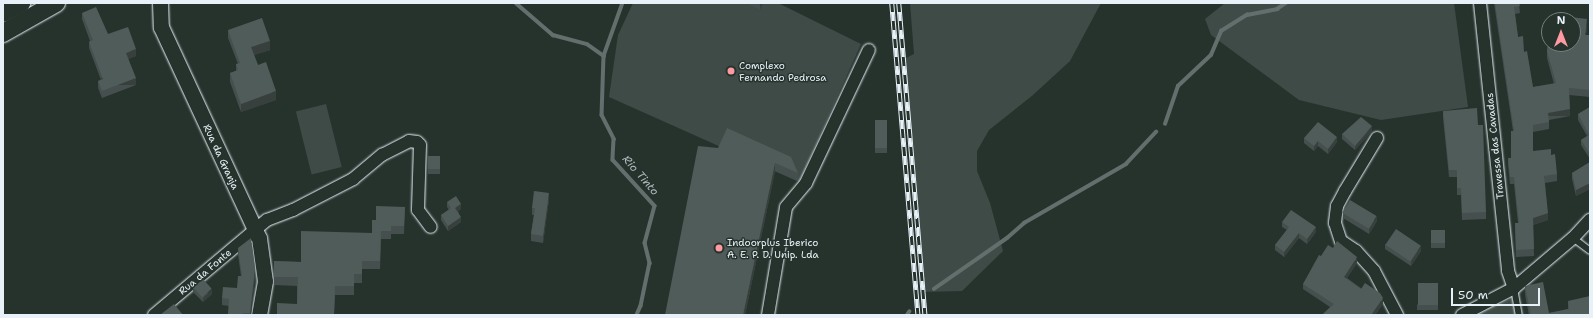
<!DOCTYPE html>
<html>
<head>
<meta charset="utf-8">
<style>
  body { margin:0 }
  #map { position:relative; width:1593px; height:318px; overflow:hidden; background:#26332d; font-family:"Shantell Sans",sans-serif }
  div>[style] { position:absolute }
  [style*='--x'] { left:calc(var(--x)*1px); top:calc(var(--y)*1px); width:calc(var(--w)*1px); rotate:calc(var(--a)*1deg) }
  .green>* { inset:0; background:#3e4b47; transform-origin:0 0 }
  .stream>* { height:3.5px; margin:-1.75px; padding:0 1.75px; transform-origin:1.75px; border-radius:1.75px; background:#636f6d }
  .roads { filter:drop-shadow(0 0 1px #e8f1f8) drop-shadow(0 0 1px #e8f1f8) }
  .service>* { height:6px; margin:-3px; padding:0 3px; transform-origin:3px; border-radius:3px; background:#26332d }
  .minor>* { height:12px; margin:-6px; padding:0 6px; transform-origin:6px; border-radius:6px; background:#26332d }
  .tertiary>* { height:15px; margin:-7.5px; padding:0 7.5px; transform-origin:7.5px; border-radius:7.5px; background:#26332d }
  .secondary>* { height:18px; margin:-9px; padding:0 9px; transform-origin:9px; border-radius:9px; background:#26332d }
  .rail>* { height:4.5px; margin-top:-2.25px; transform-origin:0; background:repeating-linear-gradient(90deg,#26332d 0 9px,#e8f1f8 0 18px); box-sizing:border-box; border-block:1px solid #e8f1f8 }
  .wall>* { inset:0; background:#454f4d; transform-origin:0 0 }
  .shaded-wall>* { inset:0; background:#38403e; transform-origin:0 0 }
  .building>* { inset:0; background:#505c59; transform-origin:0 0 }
  .dots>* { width:11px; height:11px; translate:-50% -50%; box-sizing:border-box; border:2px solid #26332d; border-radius:50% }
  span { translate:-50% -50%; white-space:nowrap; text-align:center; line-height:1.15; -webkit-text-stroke:3px #26332d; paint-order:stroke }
  .poi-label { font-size:10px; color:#e8f1f8 }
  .left { translate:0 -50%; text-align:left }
  .street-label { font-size:10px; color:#e8f1f8 }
  .water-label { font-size:11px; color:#b3bdc0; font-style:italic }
  .frame { position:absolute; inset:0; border:4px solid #e8f1f8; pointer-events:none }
  .north { position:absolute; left:1541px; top:12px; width:40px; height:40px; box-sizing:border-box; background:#26332d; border:1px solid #747f7e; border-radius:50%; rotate:0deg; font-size:11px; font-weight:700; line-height:16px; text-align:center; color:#e8f1f8 }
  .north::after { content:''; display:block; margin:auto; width:14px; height:18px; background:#ff9aa2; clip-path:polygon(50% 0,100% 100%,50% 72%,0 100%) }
  .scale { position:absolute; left:1451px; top:288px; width:89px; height:18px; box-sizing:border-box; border:2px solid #e8f1f8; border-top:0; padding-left:5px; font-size:12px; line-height:14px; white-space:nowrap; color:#e8f1f8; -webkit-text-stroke:3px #26332d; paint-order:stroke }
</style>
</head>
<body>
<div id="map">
  <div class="green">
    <div style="clip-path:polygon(633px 3px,778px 3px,861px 44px,799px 182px,609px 97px,618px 35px)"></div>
    <div style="clip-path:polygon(910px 3px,1101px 3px,1070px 61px,1033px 95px,989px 130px,977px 151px,977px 171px,990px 203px,1003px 251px,962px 291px,920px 292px,914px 151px,902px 60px,914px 54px)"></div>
    <div style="clip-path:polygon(1225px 3px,1454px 3px,1468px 107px,1381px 120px,1299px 100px,1211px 35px,1205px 19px)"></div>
    <div style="left:326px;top:104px;width:65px;height:31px;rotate:76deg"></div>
    <div style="clip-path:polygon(1515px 297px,1518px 315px,1474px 315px)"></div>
  </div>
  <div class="stream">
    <div style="--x:516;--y:3;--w:49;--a:40.9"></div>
    <div style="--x:553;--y:35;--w:35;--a:15"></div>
    <div style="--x:587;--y:44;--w:21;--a:35"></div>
    <div style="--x:623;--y:3;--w:56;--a:109.7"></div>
    <div style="--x:604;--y:56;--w:59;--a:91.9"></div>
    <div style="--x:602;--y:115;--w:27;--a:63"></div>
    <div style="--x:614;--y:139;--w:21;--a:93"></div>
    <div style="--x:613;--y:160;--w:62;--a:47.6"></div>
    <div style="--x:655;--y:206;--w:38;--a:105"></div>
    <div style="--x:645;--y:243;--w:21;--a:76"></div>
    <div style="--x:650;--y:263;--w:44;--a:101.8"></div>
    <div style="--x:641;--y:306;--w:10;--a:114"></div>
    <div style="--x:1165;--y:124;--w:40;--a:-71.1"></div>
    <div style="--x:1178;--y:86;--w:45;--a:-43.2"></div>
    <div style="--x:1211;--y:55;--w:26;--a:-67"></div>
    <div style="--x:1221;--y:31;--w:31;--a:-32"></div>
    <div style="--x:1247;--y:15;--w:31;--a:-11"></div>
    <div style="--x:1277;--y:9;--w:11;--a:-34"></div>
    <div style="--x:934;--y:289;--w:89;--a:-34.9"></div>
    <div style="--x:1007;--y:238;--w:23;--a:-41"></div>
    <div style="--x:1024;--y:223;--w:118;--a:-30"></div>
    <div style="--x:1126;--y:164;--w:44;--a:-46.8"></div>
    <div style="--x:907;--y:315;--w:4;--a:-56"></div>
  </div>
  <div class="roads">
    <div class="service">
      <div style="--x:1573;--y:238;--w:21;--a:37"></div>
      <div style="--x:1514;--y:288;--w:27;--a:80"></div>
    </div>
    <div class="minor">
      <div style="--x:1480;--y:3;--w:269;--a:84"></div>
      <div style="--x:1508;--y:271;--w:18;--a:71"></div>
      <div style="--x:1377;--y:138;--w:62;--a:121.1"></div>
      <div style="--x:1345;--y:191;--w:17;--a:118"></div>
      <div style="--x:1337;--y:206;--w:17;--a:97"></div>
      <div style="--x:1335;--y:223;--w:19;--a:72"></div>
      <div style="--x:1341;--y:241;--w:18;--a:34"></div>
      <div style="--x:1356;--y:251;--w:27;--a:48"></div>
      <div style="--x:1374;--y:271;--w:50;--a:62.4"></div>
      <div style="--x:154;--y:315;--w:148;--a:-40.1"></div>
      <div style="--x:267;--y:220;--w:28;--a:-21"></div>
      <div style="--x:293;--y:210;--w:68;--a:-27.3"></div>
      <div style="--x:353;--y:179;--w:38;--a:-40"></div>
      <div style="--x:382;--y:155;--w:30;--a:-27"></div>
      <div style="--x:409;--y:141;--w:8;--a:7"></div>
      <div style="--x:417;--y:142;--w:4;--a:45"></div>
      <div style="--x:420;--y:145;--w:65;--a:91.8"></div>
      <div style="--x:418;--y:210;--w:21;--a:53"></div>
      <div style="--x:768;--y:315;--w:109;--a:-80.5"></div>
      <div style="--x:786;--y:207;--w:31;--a:-50"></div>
      <div style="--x:806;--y:183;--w:147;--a:-64.7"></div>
      <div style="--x:1462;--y:315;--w:59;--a:-27.4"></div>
      <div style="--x:1514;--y:288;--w:77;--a:-40.3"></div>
      <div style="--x:1573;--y:238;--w:25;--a:-47"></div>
    </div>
    <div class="tertiary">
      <div style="--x:160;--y:3;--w:24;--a:88"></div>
      <div style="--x:161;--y:27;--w:233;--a:65.1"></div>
      <div style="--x:259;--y:238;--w:43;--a:82.1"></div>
      <div style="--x:265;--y:281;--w:35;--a:100"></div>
    </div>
    <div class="secondary">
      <div style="--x:3;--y:13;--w:21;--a:-29"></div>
      <div style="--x:3;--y:33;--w:61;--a:-29.5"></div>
    </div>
  </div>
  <div class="rail">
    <div style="--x:892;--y:3;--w:313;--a:85.2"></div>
    <div style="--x:899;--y:3;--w:313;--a:85.2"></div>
  </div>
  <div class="wall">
    <div style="clip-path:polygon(746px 3px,763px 3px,760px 10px)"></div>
    <div style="clip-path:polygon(1494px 3px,1519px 3px,1520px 13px,1515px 14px,1518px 37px,1524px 52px,1533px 87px,1554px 84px,1547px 58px,1547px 51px,1549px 44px,1587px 26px,1586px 35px,1590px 35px,1590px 97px,1569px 95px,1570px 116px,1549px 120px,1549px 129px,1533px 132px,1533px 151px,1551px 155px,1557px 174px,1557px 181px,1545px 183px,1548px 220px,1533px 225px,1534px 256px,1516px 257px,1515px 223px,1518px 223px,1514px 184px,1510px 184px,1508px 165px,1508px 158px,1511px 158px,1513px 131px)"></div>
    <div style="clip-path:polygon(82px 13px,108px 34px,136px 56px,128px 59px,136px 85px,102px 98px,98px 88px,98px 81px,101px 80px,89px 48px,89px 42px,90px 41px,82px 19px)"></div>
    <div style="clip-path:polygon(228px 30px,270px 50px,254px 55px,258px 65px,276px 100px,241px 112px,230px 82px,230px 73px,236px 71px,236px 64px,238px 64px,228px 38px)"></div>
    <div style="clip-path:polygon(1590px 107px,1590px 159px,1581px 145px,1581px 140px,1587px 136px,1578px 120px,1578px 114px)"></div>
    <div style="clip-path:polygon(1443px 111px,1486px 212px,1486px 219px,1462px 220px,1461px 195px,1457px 195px,1457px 177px,1449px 177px,1443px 118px)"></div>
    <div style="left:875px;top:120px;width:12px;height:33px"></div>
    <div style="clip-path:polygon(727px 128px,798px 173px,798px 181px,775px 171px,745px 315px,665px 315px)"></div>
    <div style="clip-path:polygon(1372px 131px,1355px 150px,1342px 139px,1342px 134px)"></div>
    <div style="clip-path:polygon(1304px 138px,1337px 142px,1328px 154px,1318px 146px,1314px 151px,1304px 143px)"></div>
    <div style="left:428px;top:156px;width:12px;height:18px"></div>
    <div style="clip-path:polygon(1590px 162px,1590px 189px,1576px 196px,1572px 179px,1572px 173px)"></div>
    <div style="clip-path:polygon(549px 200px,543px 243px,531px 241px,531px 234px,534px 215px,532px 215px,532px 208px)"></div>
    <div style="clip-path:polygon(447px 202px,461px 209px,458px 211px,461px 222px,448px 231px,441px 220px,441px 215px,449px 210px,447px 207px)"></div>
    <div style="clip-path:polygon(405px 207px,404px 234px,391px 234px,391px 239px,381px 239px,380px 269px,362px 269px,362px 283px,354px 283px,354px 295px,335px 295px,334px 315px,277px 315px,297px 304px,297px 286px,274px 285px,274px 261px,301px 262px,372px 233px,376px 220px)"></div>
    <div style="clip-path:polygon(1343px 213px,1377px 221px,1369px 234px,1343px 218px)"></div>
    <div style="clip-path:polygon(1282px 222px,1316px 232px,1307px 244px,1299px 238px,1284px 257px,1275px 250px,1275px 245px,1287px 230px,1282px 227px)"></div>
    <div style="left:1431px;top:230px;width:14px;height:18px"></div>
    <div style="clip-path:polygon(1385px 244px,1421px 251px,1411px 266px,1385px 249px)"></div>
    <div style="clip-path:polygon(238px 248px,255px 275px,251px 315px,228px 315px,229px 306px,222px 305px,222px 298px,237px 288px,241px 276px,238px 255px)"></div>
    <div style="clip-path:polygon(1321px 256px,1357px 263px,1347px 278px,1383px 304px,1375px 315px,1322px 315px,1330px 307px,1303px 289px,1303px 284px)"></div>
    <div style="clip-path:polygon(1438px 283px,1438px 310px,1417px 310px,1417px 305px)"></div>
    <div style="clip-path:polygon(1525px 286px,1549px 313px,1568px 309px,1568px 301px,1590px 315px,1529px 315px,1525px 295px)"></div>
    <div style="clip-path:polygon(193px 287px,212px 294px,203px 302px,193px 292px)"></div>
  </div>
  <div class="shaded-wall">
    <div style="clip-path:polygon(760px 3px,763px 3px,760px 10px)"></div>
    <div style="clip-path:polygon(1587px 19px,1587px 26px,1585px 41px,1585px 35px)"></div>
    <div style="clip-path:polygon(270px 41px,270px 50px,251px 56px,251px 47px)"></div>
    <div style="clip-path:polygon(136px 49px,136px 56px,126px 60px,126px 53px)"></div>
    <div style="left:136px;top:78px;width:7px;height:36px;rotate:90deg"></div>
    <div style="clip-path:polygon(276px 91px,276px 100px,241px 112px,241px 104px)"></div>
    <div style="left:1570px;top:109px;width:7px;height:22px;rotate:90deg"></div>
    <div style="clip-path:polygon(1372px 126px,1372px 131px,1355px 150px,1355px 146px)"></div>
    <div style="clip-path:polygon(1337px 137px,1337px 142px,1328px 154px,1328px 149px)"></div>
    <div style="clip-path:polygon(1318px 141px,1318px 146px,1314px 151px,1314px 146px)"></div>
    <div style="clip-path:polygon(775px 163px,775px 171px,745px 315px,743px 315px)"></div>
    <div style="clip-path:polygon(1590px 183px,1590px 189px,1576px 196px,1576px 190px)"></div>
    <div style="clip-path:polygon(549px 193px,549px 200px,543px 243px,543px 236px)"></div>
    <div style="clip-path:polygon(461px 204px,461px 209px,455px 213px,455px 208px)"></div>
    <div style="clip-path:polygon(1548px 213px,1548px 220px,1533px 225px,1533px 218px)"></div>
    <div style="clip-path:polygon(1377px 216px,1377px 221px,1369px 234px,1369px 229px)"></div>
    <div style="clip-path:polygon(461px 217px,461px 222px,448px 231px,448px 226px)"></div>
    <div style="clip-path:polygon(1316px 227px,1316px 232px,1307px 244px,1307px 239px)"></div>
    <div style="clip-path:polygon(1299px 233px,1299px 238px,1284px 257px,1284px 252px)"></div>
    <div style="clip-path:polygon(1421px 246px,1421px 251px,1411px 266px,1411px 261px)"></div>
    <div style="clip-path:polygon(1357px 257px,1357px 263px,1344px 282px,1344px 277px)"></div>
    <div style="clip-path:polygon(255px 268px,255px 275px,251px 315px,250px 315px)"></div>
    <div style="clip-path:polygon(212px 289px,212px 294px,203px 302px,203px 298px)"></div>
    <div style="clip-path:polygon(1383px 298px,1383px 304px,1375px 315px,1371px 315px)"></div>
  </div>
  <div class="building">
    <div style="clip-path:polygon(1495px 3px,1519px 3px,1520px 6px,1514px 7px,1518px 37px,1523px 36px,1524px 52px,1527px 51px,1533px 87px,1556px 83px,1547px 51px,1549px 33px,1549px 44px,1573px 44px,1573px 20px,1561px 20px,1562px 16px,1587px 19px,1585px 35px,1590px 35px,1589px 60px,1590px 60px,1590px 90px,1569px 88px,1570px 109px,1548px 113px,1549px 122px,1533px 125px,1533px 151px,1551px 149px,1551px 155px,1555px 154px,1557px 174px,1544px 176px,1548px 213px,1533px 218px,1534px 249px,1516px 250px,1515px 223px,1519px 223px,1514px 177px,1510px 177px,1508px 158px,1511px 158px,1511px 131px,1514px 131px)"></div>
    <div style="clip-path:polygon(96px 7px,108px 34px,128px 27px,136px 49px,126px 53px,136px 78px,102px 91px,98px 81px,103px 79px,89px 42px,93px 40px,82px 13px)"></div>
    <div style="clip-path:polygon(262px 18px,270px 41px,251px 47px,258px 65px,266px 62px,276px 91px,241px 104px,230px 73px,238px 70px,236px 64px,240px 63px,228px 30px)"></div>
    <div style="clip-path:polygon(1590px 107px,1590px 154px,1581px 140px,1589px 135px,1578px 114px)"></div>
    <div style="clip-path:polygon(1477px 108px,1478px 125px,1483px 125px,1486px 212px,1462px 213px,1461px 188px,1457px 188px,1457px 170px,1449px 170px,1443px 111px)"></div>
    <div style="clip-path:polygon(1361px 117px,1372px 126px,1355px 146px,1342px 134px)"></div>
    <div style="left:875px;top:120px;width:12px;height:28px"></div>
    <div style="clip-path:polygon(1318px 122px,1337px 137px,1328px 149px,1318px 141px,1314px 146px,1304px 138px)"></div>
    <div style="clip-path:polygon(727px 128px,791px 157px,798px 173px,775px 163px,743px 315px,665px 315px,698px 146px,718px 148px)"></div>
    <div style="left:428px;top:156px;width:12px;height:13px"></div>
    <div style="clip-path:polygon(1590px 162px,1590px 183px,1576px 190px,1572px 173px)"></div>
    <div style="clip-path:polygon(534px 191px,549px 193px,543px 236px,531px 234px,535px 208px,532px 208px)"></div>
    <div style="clip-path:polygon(456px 196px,461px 204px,455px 208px,461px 217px,448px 226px,441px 215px,451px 208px,447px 202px)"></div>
    <div style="left:1350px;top:200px;width:31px;height:15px;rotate:31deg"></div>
    <div style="clip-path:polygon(376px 206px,405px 207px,404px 226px,391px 226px,391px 231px,381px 231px,380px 261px,362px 261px,362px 274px,354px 274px,354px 286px,335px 286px,334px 315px,277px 315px,277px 303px,297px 304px,298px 277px,274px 277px,274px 261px,301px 262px,301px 231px,372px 233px,372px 220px,376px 220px)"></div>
    <div style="clip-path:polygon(1291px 210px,1316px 227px,1307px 239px,1299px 233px,1284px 252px,1275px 245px,1289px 227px,1282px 222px)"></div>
    <div style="left:1396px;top:229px;width:30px;height:19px;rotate:34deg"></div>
    <div style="left:1431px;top:230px;width:14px;height:13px"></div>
    <div style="clip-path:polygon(251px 238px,255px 268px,250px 313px,243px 313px,243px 315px,228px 315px,229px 299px,222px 298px,223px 287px,237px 288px,238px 276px,242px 276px,238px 248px)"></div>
    <div style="clip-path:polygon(1337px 241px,1357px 257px,1344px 277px,1361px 289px,1365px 283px,1380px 293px,1383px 298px,1371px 315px,1322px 315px,1334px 304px,1303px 284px,1319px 255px,1321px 256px,1328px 245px,1333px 248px)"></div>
    <div style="left:203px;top:279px;width:13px;height:13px;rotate:48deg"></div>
    <div style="clip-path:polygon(1543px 282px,1549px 313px,1569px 309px,1568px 301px,1590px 296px,1590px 315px,1531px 315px,1525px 286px)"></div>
    <div style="left:1418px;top:283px;width:20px;height:22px"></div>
    <div style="clip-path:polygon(174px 304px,183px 315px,160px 315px)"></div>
  </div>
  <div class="dots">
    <div style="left:731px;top:71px;background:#ff9aa2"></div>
    <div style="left:719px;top:248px;background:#ff9aa2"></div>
  </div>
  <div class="poi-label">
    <span class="left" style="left:739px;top:71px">Complexo<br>Fernando Pedrosa</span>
    <span class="left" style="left:727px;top:248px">Indoorplus Iberico<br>A. E. P. D. Unip. Lda</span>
  </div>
  <div class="street-label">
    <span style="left:1495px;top:146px;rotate:-96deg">Travessa das Cavadas</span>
    <span style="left:221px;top:157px;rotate:65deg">Rua da Granja</span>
    <span style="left:205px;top:272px;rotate:-40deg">Rua da Fonte</span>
  </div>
  <div class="water-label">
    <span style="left:640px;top:176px;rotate:49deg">Rio Tinto</span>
  </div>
  <div class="frame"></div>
  <div class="north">N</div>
  <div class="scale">50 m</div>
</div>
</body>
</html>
